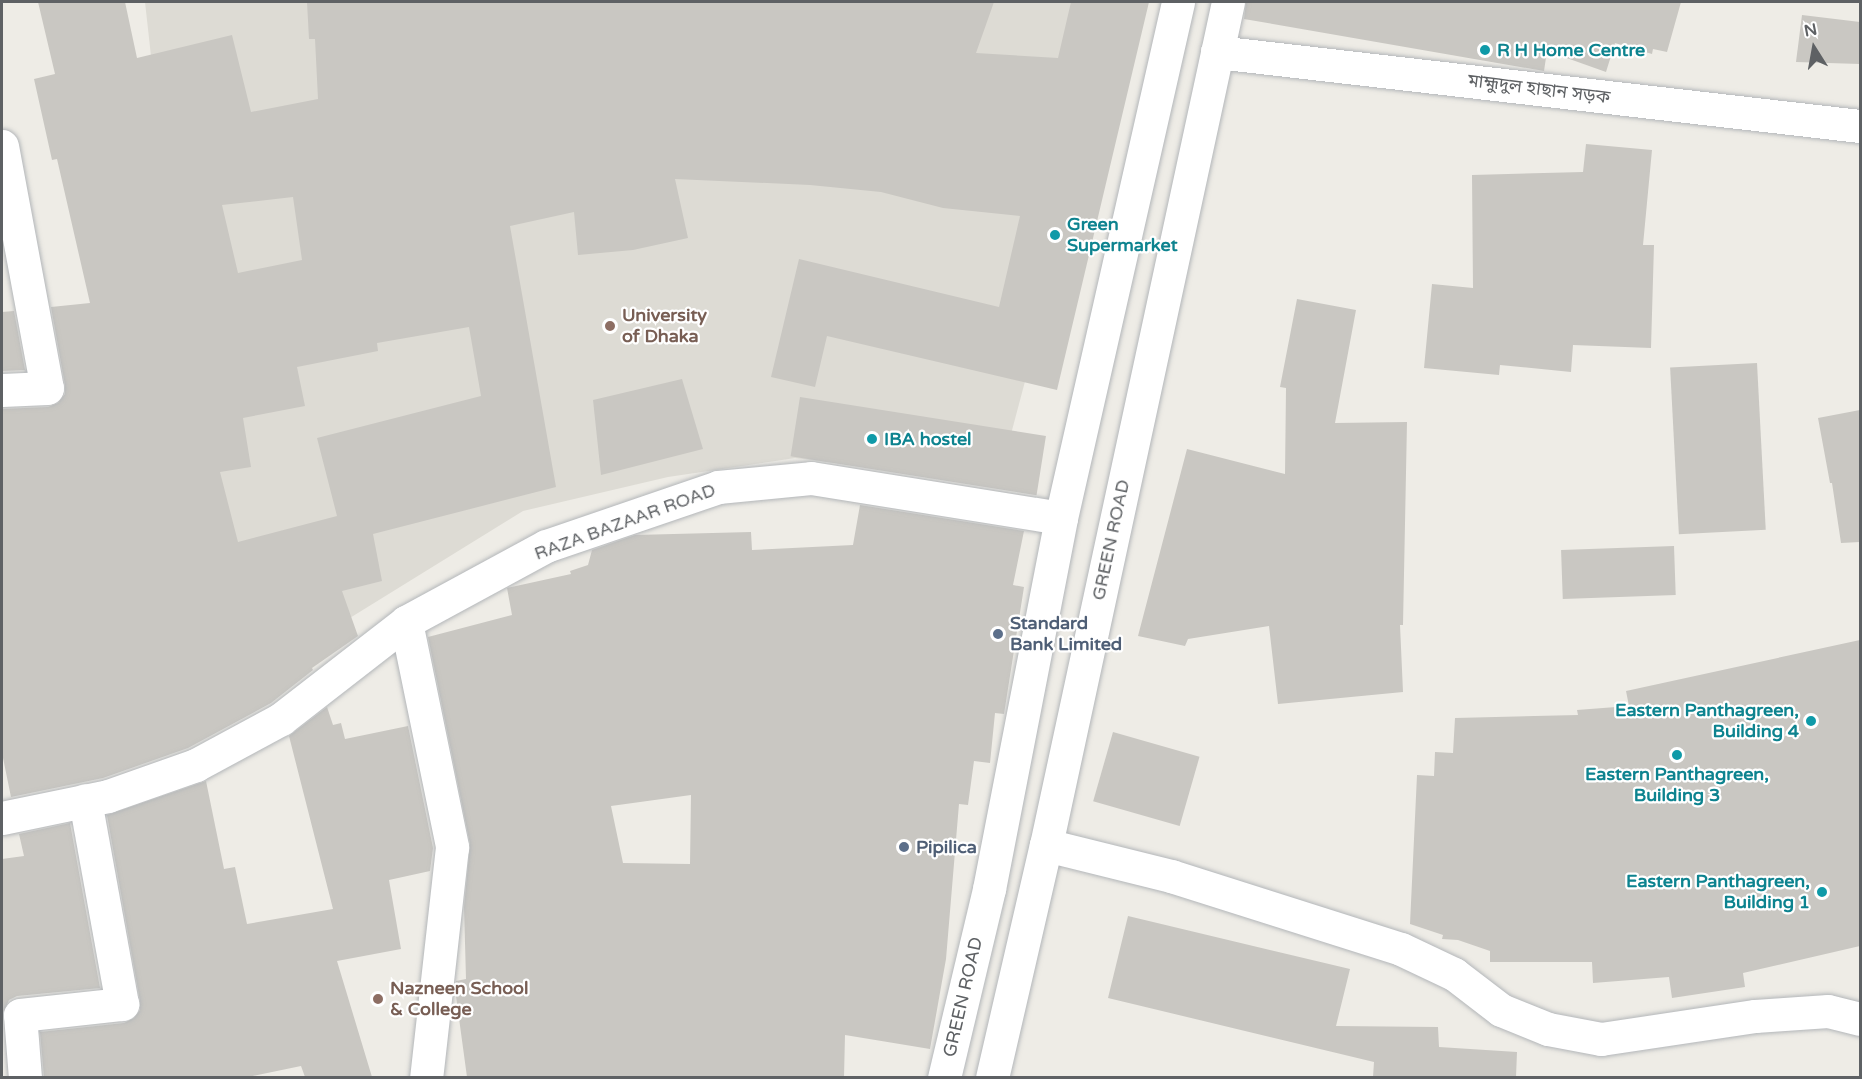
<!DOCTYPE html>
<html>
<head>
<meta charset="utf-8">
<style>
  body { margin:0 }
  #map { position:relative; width:1862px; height:1079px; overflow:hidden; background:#eeece6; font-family:"Varela Round","Noto Sans Bengali",sans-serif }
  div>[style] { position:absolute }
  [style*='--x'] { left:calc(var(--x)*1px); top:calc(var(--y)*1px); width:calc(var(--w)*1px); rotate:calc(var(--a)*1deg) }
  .education>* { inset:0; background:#dddbd4 }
  .building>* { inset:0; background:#c9c7c2; transform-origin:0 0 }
  .roads { filter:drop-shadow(0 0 2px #b3b6b9) drop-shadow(0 0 2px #b3b6b9) }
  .street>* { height:33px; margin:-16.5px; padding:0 16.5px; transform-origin:16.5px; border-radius:16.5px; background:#fff }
  .secondary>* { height:33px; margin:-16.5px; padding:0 16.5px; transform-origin:16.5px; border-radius:16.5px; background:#fff }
  .dots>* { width:16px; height:16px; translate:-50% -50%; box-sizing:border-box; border:3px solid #fff; border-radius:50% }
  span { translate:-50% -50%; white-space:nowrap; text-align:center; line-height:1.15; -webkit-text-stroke:4.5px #fff; paint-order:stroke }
  .culture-label { font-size:18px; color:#0d838f; font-weight:700 }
  .left { translate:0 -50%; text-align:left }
  .right { translate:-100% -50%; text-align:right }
  .street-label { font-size:18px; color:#5e6164 }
  .education-label { font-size:18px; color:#785e54; font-weight:700 }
  .service-label { font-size:18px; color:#4e5e75; font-weight:700 }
  .frame { position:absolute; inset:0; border:3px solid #5e6164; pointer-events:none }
  .north { position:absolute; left:1784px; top:18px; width:60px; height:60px; -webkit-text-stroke:4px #fff; paint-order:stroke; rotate:349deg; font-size:16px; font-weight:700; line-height:24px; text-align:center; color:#5e6164 }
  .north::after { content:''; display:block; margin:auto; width:21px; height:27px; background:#5e6164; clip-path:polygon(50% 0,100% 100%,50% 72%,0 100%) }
</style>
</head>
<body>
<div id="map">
  <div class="education">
    <div style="clip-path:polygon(145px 2px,1126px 2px,998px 483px,795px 458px,668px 477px,523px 511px,222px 697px)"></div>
  </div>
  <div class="building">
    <div style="clip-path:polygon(evenodd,38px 2px,125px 2px,137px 58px,232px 35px,251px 112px,318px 99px,315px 39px,309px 39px,307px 2px,994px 2px,976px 53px,1058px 58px,1071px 2px,1149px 2px,1057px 390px,827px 336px,815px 387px,771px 377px,799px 259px,999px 307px,1020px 216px,943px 208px,881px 192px,810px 185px,675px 179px,688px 238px,633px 250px,578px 255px,574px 212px,510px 226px,556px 487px,373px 534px,382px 581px,342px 591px,358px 636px,312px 668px,313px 670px,271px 703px,188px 748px,103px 778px,11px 797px,2px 753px,2px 409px,48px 407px,58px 403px,65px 394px,65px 385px,51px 307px,90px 303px,57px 159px,52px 160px,34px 79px,55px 74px,38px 2px,293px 197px,302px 260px,238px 273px,222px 205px,293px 197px,38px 2px,469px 327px,481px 396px,317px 438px,337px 516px,238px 542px,220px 472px,251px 467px,243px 418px,305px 406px,297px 367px,378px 351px,377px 343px,469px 327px)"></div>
    <div style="clip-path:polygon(1246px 2px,1681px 2px,1667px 52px,1653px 49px,1652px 54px,1615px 43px,1606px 72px,1547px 51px,1544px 71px,1244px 19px)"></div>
    <div style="clip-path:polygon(1802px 15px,1860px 22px,1860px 64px,1796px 62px)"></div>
    <div style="clip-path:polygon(1586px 144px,1652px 150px,1643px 245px,1654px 245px,1651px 348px,1573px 345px,1571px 372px,1500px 365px,1499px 375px,1424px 368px,1432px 284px,1473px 288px,1472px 175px,1583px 172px)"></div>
    <div style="clip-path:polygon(1297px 299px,1356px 310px,1335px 423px,1407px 422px,1403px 625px,1400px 625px,1403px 692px,1278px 704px,1269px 626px,1188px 639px,1185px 646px,1138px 636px,1187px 449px,1285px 474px,1286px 388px,1280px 387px)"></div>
    <div style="clip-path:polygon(14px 311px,25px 370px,2px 371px,2px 312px)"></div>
    <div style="left:1757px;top:363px;width:167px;height:87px;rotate:87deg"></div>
    <div style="clip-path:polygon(682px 379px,703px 449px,601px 475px,593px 400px)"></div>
    <div style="left:800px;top:397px;width:249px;height:60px;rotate:9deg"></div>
    <div style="clip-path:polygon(1860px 410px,1860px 542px,1841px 543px,1832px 483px,1830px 483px,1818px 418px)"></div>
    <div style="clip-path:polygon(evenodd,860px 505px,1024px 531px,1013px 585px,1024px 587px,1004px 714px,995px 713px,990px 763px,974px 761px,968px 805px,959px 804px,946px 959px,930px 1049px,845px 1035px,844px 1077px,467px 1077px,455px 989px,456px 981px,466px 979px,464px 907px,470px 844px,428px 637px,512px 615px,507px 588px,571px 574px,570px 571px,588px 565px,592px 550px,635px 535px,751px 532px,752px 550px,853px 545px,860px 505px,691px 795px,690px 864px,623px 863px,611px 806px,691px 795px)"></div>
    <div style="left:1674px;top:546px;width:49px;height:113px;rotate:88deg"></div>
    <div style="clip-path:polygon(1860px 640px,1860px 946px,1743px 973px,1745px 987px,1672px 998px,1669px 977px,1593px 983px,1592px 962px,1490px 962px,1490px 951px,1458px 940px,1442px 939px,1443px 935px,1410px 924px,1417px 775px,1434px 776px,1435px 752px,1453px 753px,1455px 718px,1578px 715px,1577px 710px,1629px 706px,1626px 691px)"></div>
    <div style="clip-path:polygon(327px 707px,333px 725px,341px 723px,345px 739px,408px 726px,433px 848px,430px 871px,389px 880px,401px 949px,337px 961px,372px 1077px,305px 1077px,301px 1066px,248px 1077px,44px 1077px,40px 1032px,124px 1023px,134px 1018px,140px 1010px,140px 1001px,107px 815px,206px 781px,224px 869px,235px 867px,247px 924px,333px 909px,289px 736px)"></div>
    <div style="left:1113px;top:732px;width:90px;height:72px;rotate:16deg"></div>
    <div style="clip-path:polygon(70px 823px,100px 988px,17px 996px,9px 1000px,2px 1015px,2px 859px,24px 856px,19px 834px)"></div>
    <div style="clip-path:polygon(1128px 916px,1350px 969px,1336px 1026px,1438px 1027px,1439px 1047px,1517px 1052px,1516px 1077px,1373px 1077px,1374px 1062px,1108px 998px)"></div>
  </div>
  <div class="roads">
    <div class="street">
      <div style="--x:1217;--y:52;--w:647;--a:6.57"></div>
      <div style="--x:2;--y:146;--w:246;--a:79.5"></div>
      <div style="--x:47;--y:388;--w:45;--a:177.5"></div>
      <div style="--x:406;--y:622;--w:230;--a:78.4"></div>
      <div style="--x:452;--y:847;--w:232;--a:96.4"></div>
      <div style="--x:2;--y:818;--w:108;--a:-11.7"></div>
      <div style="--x:108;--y:796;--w:93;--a:-19.4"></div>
      <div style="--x:196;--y:765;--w:97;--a:-28.4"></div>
      <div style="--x:281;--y:719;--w:158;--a:-37.8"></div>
      <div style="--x:406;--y:622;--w:159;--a:-28.5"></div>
      <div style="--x:546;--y:546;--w:182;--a:-18.9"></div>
      <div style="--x:718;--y:487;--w:93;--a:-5.5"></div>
      <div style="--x:811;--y:478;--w:253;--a:9.1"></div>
      <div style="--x:1046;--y:845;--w:129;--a:13.9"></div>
      <div style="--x:1171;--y:876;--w:241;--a:17.6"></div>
      <div style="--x:1401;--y:949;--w:59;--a:25.3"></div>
      <div style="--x:1454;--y:974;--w:59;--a:37.5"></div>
      <div style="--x:1501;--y:1010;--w:51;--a:22"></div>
      <div style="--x:1548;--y:1029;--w:54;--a:10.7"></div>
      <div style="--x:1601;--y:1039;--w:156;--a:-8.5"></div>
      <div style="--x:1755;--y:1016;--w:73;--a:-3.9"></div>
      <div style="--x:1828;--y:1011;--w:33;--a:14"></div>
      <div style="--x:25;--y:1078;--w:63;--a:-94.5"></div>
      <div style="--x:20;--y:1015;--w:103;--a:-6.2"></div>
      <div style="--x:122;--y:1004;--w:207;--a:-100.3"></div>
    </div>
    <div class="secondary">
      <div style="--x:944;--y:1078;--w:194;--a:-76.6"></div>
      <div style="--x:989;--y:889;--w:378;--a:-79"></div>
      <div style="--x:1061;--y:518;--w:529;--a:-77.22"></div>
      <div style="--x:992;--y:1078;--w:239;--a:-77"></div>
      <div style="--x:1046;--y:845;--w:862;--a:-77.82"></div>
    </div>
  </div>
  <div class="dots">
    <div style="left:1485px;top:50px;background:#0f9aa8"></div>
    <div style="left:1055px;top:235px;background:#0f9aa8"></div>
    <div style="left:610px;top:326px;background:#8d6e63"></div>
    <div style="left:872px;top:439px;background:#0f9aa8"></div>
    <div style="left:998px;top:634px;background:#5c6f8a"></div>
    <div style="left:1811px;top:721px;background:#0f9aa8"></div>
    <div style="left:1677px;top:755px;background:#0f9aa8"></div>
    <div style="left:904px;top:847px;background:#5c6f8a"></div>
    <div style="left:1822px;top:892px;background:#0f9aa8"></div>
    <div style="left:378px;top:999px;background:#8d6e63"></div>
  </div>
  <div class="culture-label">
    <span class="left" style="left:1497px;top:50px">R H Home Centre</span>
    <span class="left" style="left:1067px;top:235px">Green<br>Supermarket</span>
    <span class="left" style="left:884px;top:439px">IBA hostel</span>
    <span class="right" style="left:1799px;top:721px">Eastern Panthagreen,<br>Building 4</span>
    <span style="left:1677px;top:785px">Eastern Panthagreen,<br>Building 3</span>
    <span class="right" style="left:1810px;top:892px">Eastern Panthagreen,<br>Building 1</span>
  </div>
  <div class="street-label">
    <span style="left:1539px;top:89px;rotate:7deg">মাহ্মুদুল হাছান সড়ক</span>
    <span style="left:625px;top:522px;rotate:-20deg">RAZA BAZAAR ROAD</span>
    <span style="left:1111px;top:540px;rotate:-78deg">GREEN ROAD</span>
    <span style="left:963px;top:997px;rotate:-77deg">GREEN ROAD</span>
  </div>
  <div class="education-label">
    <span class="left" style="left:622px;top:326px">University<br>of Dhaka</span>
    <span class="left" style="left:390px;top:999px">Nazneen School<br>&amp; College</span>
  </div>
  <div class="service-label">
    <span class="left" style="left:1010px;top:634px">Standard<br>Bank Limited</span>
    <span class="left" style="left:916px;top:847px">Pipilica</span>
  </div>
  <div class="frame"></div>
  <div class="north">N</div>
</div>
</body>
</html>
